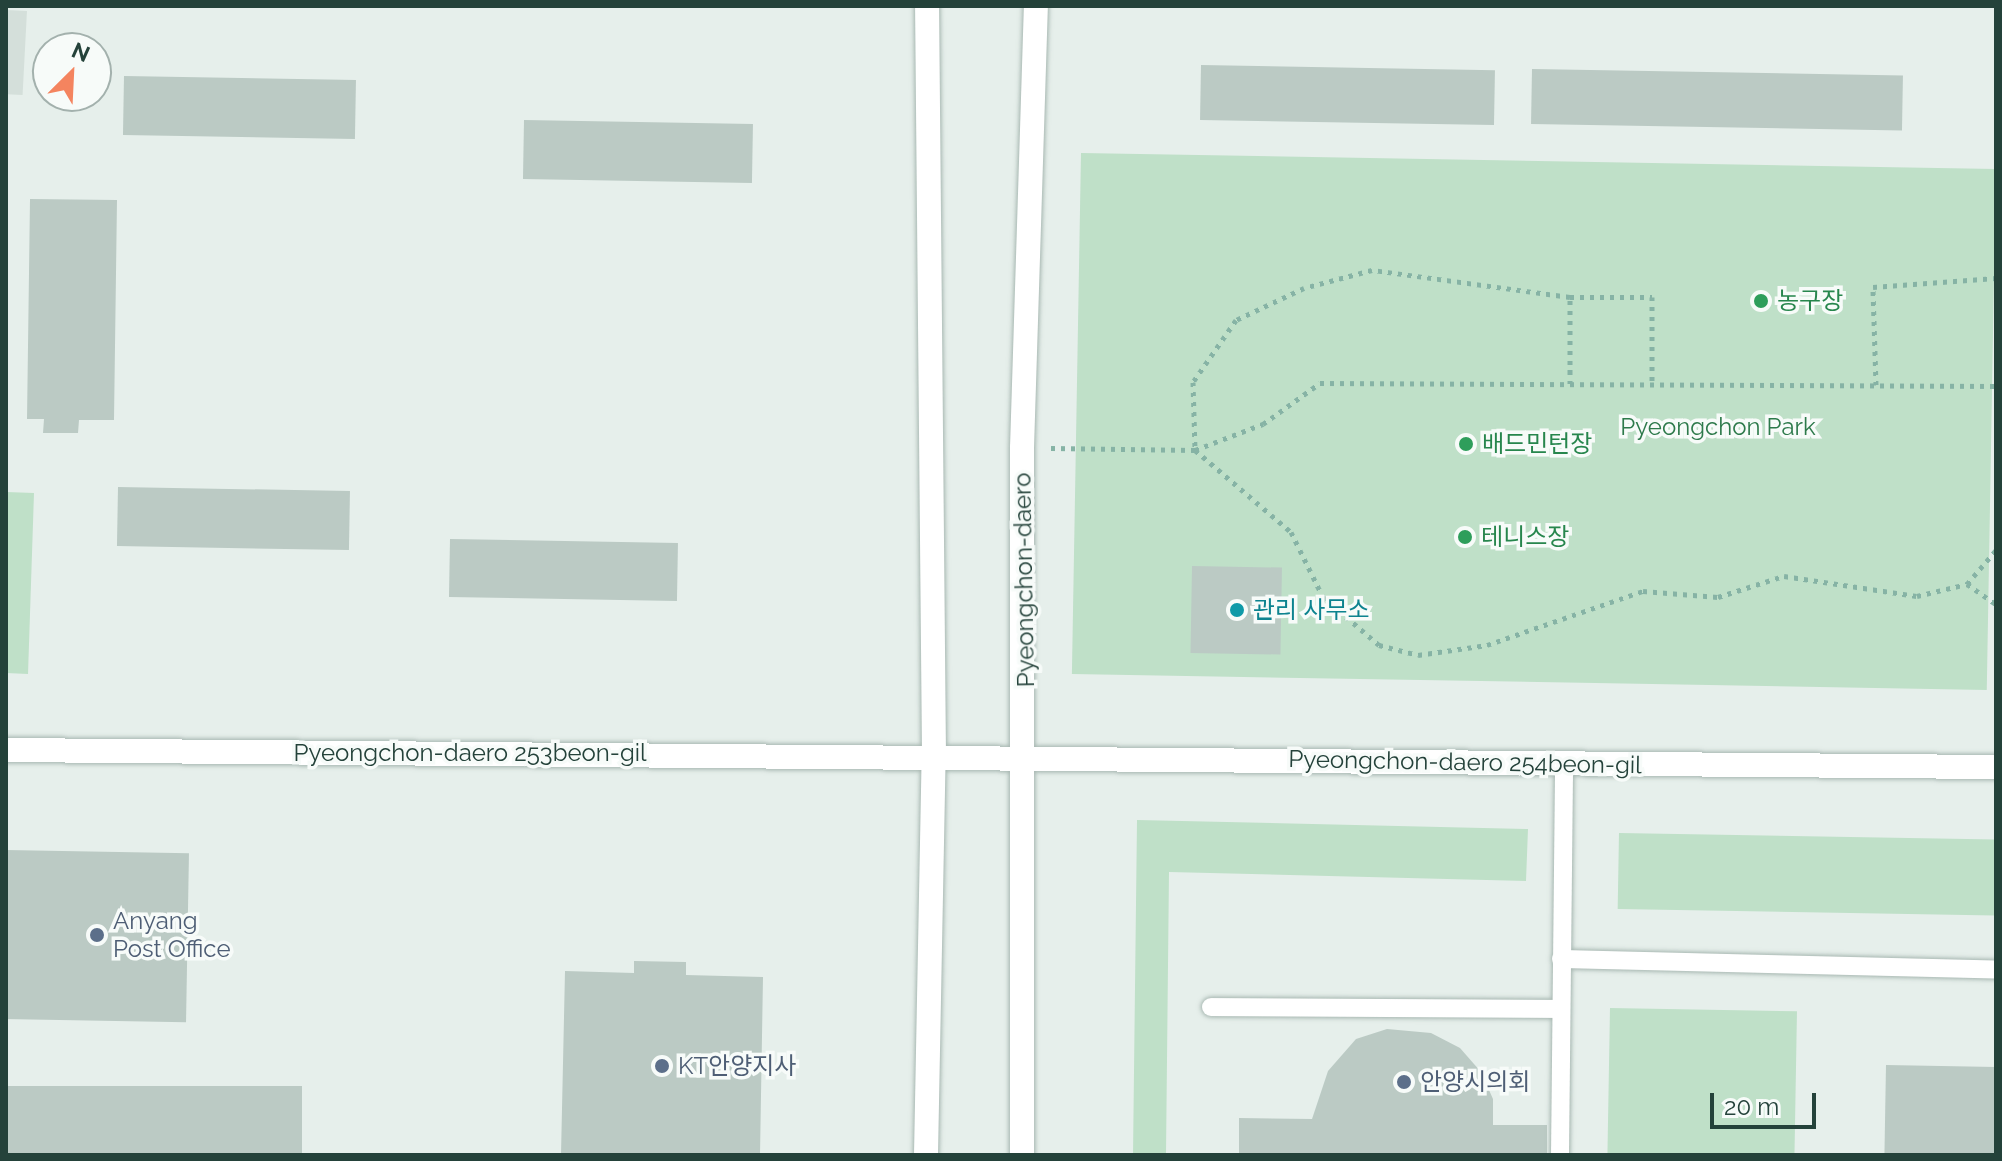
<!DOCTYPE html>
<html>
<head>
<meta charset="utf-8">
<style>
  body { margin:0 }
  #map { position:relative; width:2002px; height:1161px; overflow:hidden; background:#e6efeb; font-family:Raleway,"Noto Sans KR",sans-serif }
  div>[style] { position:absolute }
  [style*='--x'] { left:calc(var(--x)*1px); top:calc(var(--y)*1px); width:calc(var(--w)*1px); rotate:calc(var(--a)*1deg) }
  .built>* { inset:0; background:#d4dfda; transform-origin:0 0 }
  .green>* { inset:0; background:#bfe0c8; transform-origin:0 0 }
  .building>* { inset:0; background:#bbcac4; transform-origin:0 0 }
  .path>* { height:5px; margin-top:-2.5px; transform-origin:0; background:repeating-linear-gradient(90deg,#86b3a5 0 4px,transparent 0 10px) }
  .roads { filter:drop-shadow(0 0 2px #a8b8b2) drop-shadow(0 0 2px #a8b8b2) }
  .service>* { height:18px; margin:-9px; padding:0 9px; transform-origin:9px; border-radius:9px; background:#fff }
  .tertiary>* { height:24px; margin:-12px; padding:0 12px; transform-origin:12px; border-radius:12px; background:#fff }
  .dots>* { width:22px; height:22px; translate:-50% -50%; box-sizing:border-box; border:4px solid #f7fbf9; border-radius:50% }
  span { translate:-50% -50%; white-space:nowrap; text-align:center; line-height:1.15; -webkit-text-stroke:7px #f7fbf9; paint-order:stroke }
  .leisure-label { font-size:24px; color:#27864d }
  .left { translate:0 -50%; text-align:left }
  .park-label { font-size:24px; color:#2d7a4b }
  .street-label { font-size:24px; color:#24423a }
  .culture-label { font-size:24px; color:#0d838f }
  .service-label { font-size:24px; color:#4e5e75 }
  .frame { position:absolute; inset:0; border:8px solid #24423a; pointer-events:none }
  .north { position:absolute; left:32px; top:32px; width:80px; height:80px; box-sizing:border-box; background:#f7fbf9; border:2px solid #a3b1ad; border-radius:50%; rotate:24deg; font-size:22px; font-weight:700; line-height:32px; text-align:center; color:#24423a }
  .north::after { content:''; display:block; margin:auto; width:28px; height:36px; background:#f4845f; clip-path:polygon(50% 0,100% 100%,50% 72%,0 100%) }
  .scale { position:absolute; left:1710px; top:1093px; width:106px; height:36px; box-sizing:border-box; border:4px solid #24423a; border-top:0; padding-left:10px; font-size:24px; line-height:28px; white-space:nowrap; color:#24423a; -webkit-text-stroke:6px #f7fbf9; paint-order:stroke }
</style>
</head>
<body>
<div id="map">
  <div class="built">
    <div style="left:6px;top:10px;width:21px;height:84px;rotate:3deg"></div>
  </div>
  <div class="green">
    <div style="left:1081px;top:153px;width:915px;height:521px;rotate:1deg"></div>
    <div style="clip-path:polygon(6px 492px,34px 493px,28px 674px,6px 673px)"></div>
    <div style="clip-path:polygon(1137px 820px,1528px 829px,1526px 881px,1169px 872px,1166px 1155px,1133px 1155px)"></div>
    <div style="left:1619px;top:833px;width:377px;height:76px;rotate:1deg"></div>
    <div style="left:1610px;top:1008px;width:187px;height:147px;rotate:1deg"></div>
  </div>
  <div class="building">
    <div style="left:1201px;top:65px;width:294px;height:55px;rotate:1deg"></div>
    <div style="left:1532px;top:69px;width:371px;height:55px;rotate:1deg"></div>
    <div style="left:124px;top:76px;width:232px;height:59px;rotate:1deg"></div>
    <div style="left:524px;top:120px;width:229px;height:59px;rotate:1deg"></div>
    <div style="clip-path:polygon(30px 199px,117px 200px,114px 420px,79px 420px,78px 433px,43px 433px,44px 419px,27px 419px)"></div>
    <div style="left:118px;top:487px;width:232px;height:59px;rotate:1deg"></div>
    <div style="left:450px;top:539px;width:228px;height:58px;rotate:1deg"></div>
    <div style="left:1192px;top:566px;width:90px;height:87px;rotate:1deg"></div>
    <div style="left:6px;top:850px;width:183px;height:169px;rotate:1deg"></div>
    <div style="clip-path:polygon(634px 961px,686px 962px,686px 975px,763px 977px,760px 1155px,561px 1155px,565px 971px,634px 973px)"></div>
    <div style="clip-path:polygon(1387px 1029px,1431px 1033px,1460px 1048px,1481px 1072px,1493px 1099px,1493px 1125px,1547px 1125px,1547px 1155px,1239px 1155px,1239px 1118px,1312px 1119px,1328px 1071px,1356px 1039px)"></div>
    <div style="left:1886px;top:1065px;width:110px;height:90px;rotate:1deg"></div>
    <div style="left:6px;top:1086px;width:296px;height:69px"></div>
  </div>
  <div class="path">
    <div style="--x:1570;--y:297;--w:82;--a:0"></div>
    <div style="--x:1652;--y:297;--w:87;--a:90"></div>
    <div style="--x:1570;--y:384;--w:87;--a:-90"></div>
    <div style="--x:1570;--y:297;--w:200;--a:-172.2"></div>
    <div style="--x:1372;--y:270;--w:70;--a:165.2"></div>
    <div style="--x:1304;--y:288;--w:75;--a:154.8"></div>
    <div style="--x:1236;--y:320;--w:75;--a:124.7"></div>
    <div style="--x:1193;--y:382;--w:68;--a:88.3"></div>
    <div style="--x:1195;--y:450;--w:126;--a:40.5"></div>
    <div style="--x:1291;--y:532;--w:72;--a:63.8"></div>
    <div style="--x:1323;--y:597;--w:74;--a:40.6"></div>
    <div style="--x:1379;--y:645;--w:40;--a:14.4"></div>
    <div style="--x:1418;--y:655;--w:70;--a:-8.2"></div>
    <div style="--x:1487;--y:645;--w:165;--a:-19.1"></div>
    <div style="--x:1643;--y:591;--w:75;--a:4.6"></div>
    <div style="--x:1718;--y:597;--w:69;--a:-17.7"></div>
    <div style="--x:1784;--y:576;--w:134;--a:8.6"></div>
    <div style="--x:1917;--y:596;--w:51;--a:-13.5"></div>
    <div style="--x:1967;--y:584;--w:35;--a:35"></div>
    <div style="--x:1876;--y:385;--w:98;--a:-91.8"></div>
    <div style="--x:1873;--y:287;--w:123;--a:-4.2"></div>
    <div style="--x:1051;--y:448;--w:144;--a:0.8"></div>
    <div style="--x:1195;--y:450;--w:73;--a:-20.9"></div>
    <div style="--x:1263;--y:424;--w:70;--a:-35.7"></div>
    <div style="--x:1320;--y:383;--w:676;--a:0.25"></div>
    <div style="--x:1967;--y:584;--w:45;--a:-49.5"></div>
  </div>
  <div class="roads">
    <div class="service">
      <div style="--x:1561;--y:959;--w:435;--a:1.4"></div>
      <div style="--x:1211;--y:1007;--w:350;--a:0.3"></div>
      <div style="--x:1560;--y:1155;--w:392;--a:-89.4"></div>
    </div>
    <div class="tertiary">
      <div style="--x:6;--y:750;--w:1990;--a:0.49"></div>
      <div style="--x:926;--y:1155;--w:399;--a:-88.9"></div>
      <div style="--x:934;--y:756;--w:750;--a:-90.53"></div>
      <div style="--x:1022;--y:1155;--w:707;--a:-90"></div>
      <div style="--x:1022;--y:448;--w:442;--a:-88.2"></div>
    </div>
  </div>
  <div class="dots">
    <div style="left:1761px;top:301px;background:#2e9e5b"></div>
    <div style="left:1466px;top:444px;background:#2e9e5b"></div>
    <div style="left:1465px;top:537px;background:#2e9e5b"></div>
    <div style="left:1237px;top:610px;background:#0f9aa8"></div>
    <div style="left:97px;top:935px;background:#5c6f8a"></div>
    <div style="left:662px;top:1066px;background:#5c6f8a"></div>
    <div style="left:1404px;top:1082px;background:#5c6f8a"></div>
  </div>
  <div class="leisure-label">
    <span class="left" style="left:1777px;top:301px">농구장</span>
    <span class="left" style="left:1482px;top:444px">배드민턴장</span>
    <span class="left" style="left:1481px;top:537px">테니스장</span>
  </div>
  <div class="park-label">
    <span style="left:1718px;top:427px">Pyeongchon Park</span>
  </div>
  <div class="street-label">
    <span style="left:1024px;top:580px;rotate:-91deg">Pyeongchon-daero</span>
    <span style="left:470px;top:753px">Pyeongchon-daero 253beon-gil</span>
    <span style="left:1465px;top:762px;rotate:1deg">Pyeongchon-daero 254beon-gil</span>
  </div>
  <div class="culture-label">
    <span class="left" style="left:1253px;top:610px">관리 사무소</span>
  </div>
  <div class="service-label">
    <span class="left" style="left:113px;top:935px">Anyang<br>Post Office</span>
    <span class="left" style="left:678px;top:1066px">KT안양지사</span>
    <span class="left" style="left:1420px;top:1082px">안양시의회</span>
  </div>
  <div class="frame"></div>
  <div class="north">N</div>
  <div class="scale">20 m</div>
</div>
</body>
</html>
